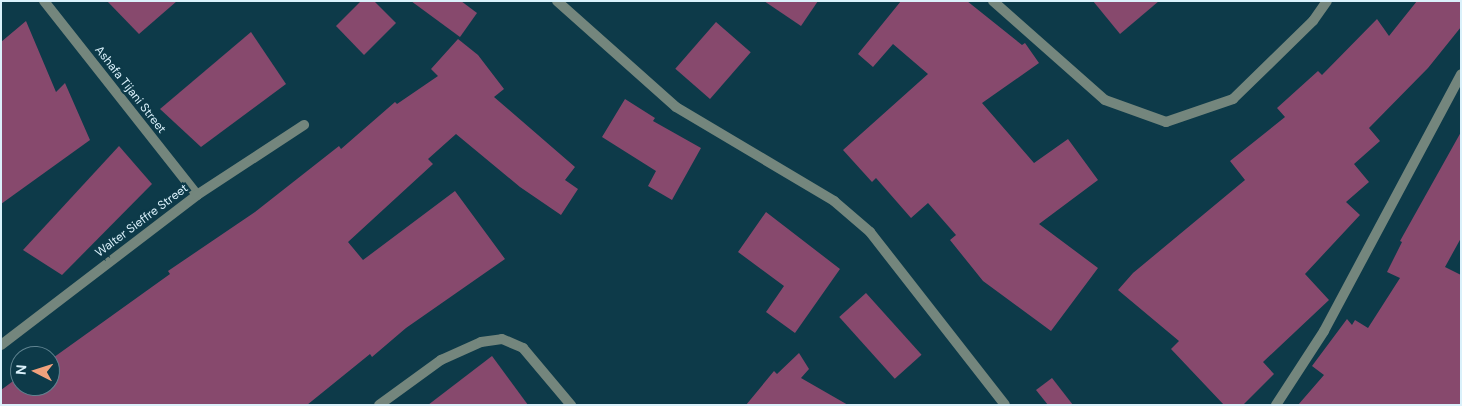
<!DOCTYPE html>
<html>
<head>
<meta charset="utf-8">
<style>
  body { margin:0 }
  #map { position:relative; width:1462px; height:406px; overflow:hidden; background:#0d3a49; font-family:"DM Sans",sans-serif }
  div>[style] { position:absolute }
  [style*='--x'] { left:calc(var(--x)*1px); top:calc(var(--y)*1px); width:calc(var(--w)*1px); rotate:calc(var(--a)*1deg) }
  .building>* { inset:0; background:#87496d; transform-origin:0 0 }
  .street>* { height:10px; margin:-5px; padding:0 5px; transform-origin:5px; border-radius:5px; background:#74867d }
  span { translate:-50% -50%; white-space:nowrap; text-align:center; line-height:1.15; -webkit-text-stroke:4.5px #0d3a49; paint-order:stroke }
  .street-label { font-size:12px; color:#daf1fb }
  .frame { position:absolute; inset:0; border:2px solid #daf1fb; pointer-events:none }
  .north { position:absolute; left:10px; top:346px; width:50px; height:50px; box-sizing:border-box; background:#0d3a49; border:1px solid #5f8390; border-radius:50%; rotate:275deg; font-size:14px; font-weight:700; line-height:20px; text-align:center; color:#daf1fb }
  .north::after { content:''; display:block; margin:auto; width:18px; height:22px; background:#f1a17c; clip-path:polygon(50% 0,100% 100%,50% 72%,0 100%) }
</style>
</head>
<body>
<div id="map">
  <div class="building">
    <div style="clip-path:polygon(107px 1px,177px 1px,139px 34px)"></div>
    <div style="clip-path:polygon(361px 1px,374px 1px,396px 23px,364px 55px,336px 26px)"></div>
    <div style="clip-path:polygon(411px 1px,461px 1px,477px 13px,460px 37px)"></div>
    <div style="clip-path:polygon(764px 1px,818px 1px,801px 26px)"></div>
    <div style="clip-path:polygon(901px 1px,967px 1px,1022px 45px,1025px 43px,1039px 63px,982px 103px,1034px 163px,1068px 139px,1098px 180px,1039px 224px,1098px 268px,1051px 331px,983px 281px,950px 240px,956px 235px,928px 203px,911px 218px,876px 178px,872px 182px,843px 150px,928px 74px,893px 44px,873px 67px,858px 54px)"></div>
    <div style="clip-path:polygon(1093px 1px,1159px 1px,1120px 34px)"></div>
    <div style="clip-path:polygon(1417px 1px,1461px 1px,1461px 27px,1428px 68px,1369px 128px,1380px 141px,1354px 164px,1369px 182px,1346px 202px,1360px 215px,1305px 274px,1329px 300px,1263px 362px,1274px 374px,1243px 405px,1224px 405px,1171px 349px,1179px 341px,1118px 290px,1133px 273px,1245px 180px,1230px 161px,1285px 117px,1277px 108px,1318px 71px,1322px 75px,1377px 19px,1389px 36px)"></div>
    <div style="clip-path:polygon(26px 21px,56px 92px,65px 83px,90px 140px,1px 204px,1px 42px)"></div>
    <div style="left:716px;top:22px;width:46px;height:62px;rotate:41deg"></div>
    <div style="clip-path:polygon(251px 32px,286px 84px,201px 147px,160px 109px)"></div>
    <div style="clip-path:polygon(458px 39px,478px 55px,504px 89px,494px 97px,575px 167px,565px 180px,578px 189px,561px 215px,520px 187px,456px 134px,428px 159px,433px 164px,348px 242px,363px 260px,455px 191px,505px 259px,406px 328px,372px 357px,370px 354px,307px 405px,1px 405px,1px 390px,20px 376px,20px 386px,50px 386px,50px 360px,170px 274px,168px 271px,255px 212px,339px 146px,341px 149px,395px 102px,397px 104px,438px 76px,431px 69px)"></div>
    <div style="clip-path:polygon(625px 99px,655px 118px,653px 121px,701px 148px,672px 200px,648px 186px,656px 171px,602px 137px)"></div>
    <div style="clip-path:polygon(1461px 132px,1461px 238px,1445px 267px,1461px 275px,1461px 405px,1298px 405px,1324px 375px,1312px 366px,1347px 319px,1352px 325px,1355px 320px,1368px 328px,1400px 278px,1387px 272px,1402px 242px,1400px 241px)"></div>
    <div style="clip-path:polygon(119px 146px,152px 184px,62px 275px,23px 250px)"></div>
    <div style="clip-path:polygon(766px 212px,840px 269px,795px 333px,766px 312px,784px 286px,738px 252px)"></div>
    <div style="left:866px;top:293px;width:83px;height:36px;rotate:48deg"></div>
    <div style="clip-path:polygon(799px 353px,809px 369px,801px 378px,848px 405px,746px 405px,774px 371px,777px 374px)"></div>
    <div style="clip-path:polygon(492px 356px,528px 405px,428px 405px)"></div>
    <div style="clip-path:polygon(1052px 378px,1073px 405px,1048px 405px,1036px 390px)"></div>
  </div>
  <div class="street">
    <div style="--x:44;--y:1;--w:247;--a:51.7"></div>
    <div style="--x:557;--y:1;--w:159;--a:41.7"></div>
    <div style="--x:676;--y:107;--w:184;--a:30.7"></div>
    <div style="--x:834;--y:201;--w:48;--a:40.7"></div>
    <div style="--x:870;--y:232;--w:219;--a:52"></div>
    <div style="--x:993;--y:1;--w:149;--a:41.5"></div>
    <div style="--x:1105;--y:100;--w:65;--a:19.8"></div>
    <div style="--x:1166;--y:122;--w:71;--a:-18.9"></div>
    <div style="--x:1233;--y:99;--w:112;--a:-44.3"></div>
    <div style="--x:1313;--y:21;--w:24;--a:-55"></div>
    <div style="--x:1;--y:345;--w:247;--a:-37.4"></div>
    <div style="--x:197;--y:195;--w:128;--a:-33.2"></div>
    <div style="--x:379;--y:405;--w:77;--a:-36"></div>
    <div style="--x:441;--y:360;--w:44;--a:-24.2"></div>
    <div style="--x:481;--y:342;--w:21;--a:-8"></div>
    <div style="--x:502;--y:339;--w:23;--a:23"></div>
    <div style="--x:523;--y:348;--w:75;--a:49.9"></div>
    <div style="--x:1276;--y:405;--w:88;--a:-57"></div>
    <div style="--x:1324;--y:331;--w:291;--a:-61.9"></div>
  </div>
  <div class="street-label">
    <span style="left:130px;top:90px;rotate:52deg">Ashafa Tijani Street</span>
    <span style="left:142px;top:221px;rotate:-37deg">Walter Sieffre Street</span>
  </div>
  <div class="frame"></div>
  <div class="north">N</div>
</div>
</body>
</html>
